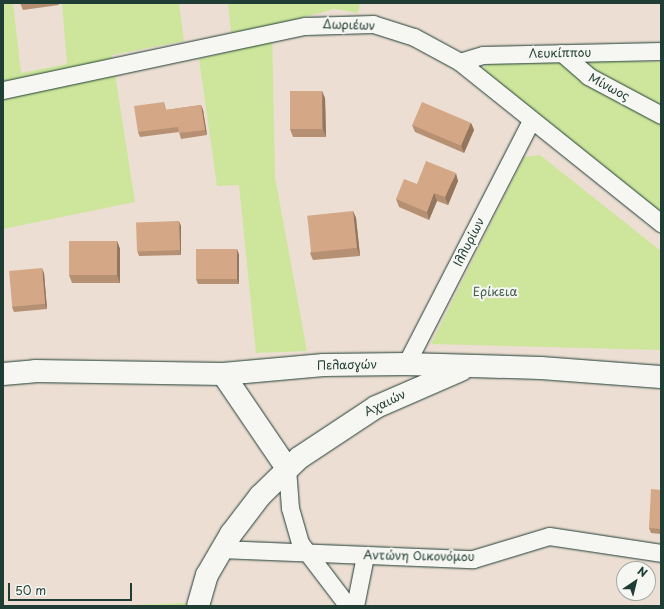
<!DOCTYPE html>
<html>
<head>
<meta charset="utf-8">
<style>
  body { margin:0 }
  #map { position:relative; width:664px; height:609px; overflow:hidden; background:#ecded2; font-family:"Playpen Sans",sans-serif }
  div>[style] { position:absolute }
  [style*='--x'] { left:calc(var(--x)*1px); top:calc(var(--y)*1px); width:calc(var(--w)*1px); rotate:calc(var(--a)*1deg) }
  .green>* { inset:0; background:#cde69c }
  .roads { filter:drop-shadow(0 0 1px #1f3d34) drop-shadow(0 0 1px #1f3d34) }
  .minor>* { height:17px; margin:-8.5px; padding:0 8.5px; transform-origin:8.5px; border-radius:8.5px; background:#f6f6f2 }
  .major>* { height:22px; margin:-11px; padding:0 11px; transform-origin:11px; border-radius:11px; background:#f6f6f2 }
  .wall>* { inset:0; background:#b69073 }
  .shaded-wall>* { inset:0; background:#94755e }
  .building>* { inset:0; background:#d4a786; transform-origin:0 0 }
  span { translate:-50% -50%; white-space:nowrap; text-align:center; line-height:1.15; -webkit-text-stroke:4px #f6f6f2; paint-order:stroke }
  .street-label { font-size:12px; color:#1f3d34 }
  .park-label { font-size:12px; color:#425f49 }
  .frame { position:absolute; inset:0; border:4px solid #1f3d34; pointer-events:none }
  .north { position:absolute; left:616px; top:561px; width:40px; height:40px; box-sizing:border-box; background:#f6f6f2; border:1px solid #a0aca6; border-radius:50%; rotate:35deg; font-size:11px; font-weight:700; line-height:16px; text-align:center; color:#1f3d34 }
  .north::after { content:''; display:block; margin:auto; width:14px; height:18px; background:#1f3d34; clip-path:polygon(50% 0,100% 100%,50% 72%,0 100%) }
  .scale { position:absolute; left:8px; top:583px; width:124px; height:18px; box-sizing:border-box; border:2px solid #1f3d34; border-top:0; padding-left:5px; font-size:12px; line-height:14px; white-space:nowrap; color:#1f3d34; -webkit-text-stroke:3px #f6f6f2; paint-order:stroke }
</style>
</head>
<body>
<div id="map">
  <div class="green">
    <div style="clip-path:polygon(3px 3px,13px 3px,21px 73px,67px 64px,62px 3px,179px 3px,184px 41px,112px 55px,135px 202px,3px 229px)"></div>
    <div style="clip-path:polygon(228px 3px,360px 3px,358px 13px,334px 9px,272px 26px,275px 177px,307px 351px,256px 353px,239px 185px,217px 186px,199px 59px,233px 51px)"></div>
    <div style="clip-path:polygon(523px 59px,661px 62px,661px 215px,480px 71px,489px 63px)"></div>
    <div style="clip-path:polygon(540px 155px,661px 251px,661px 350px,431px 344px,524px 157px)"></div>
    <div style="clip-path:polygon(212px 602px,212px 606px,106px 606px)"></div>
  </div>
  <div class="roads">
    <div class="minor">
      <div style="--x:562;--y:53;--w:35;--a:41"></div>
      <div style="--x:588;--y:76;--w:83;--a:28.1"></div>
      <div style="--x:460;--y:62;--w:24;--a:-17"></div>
      <div style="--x:483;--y:55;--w:178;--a:-1.3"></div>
      <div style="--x:3;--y:90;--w:309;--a:-12"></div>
      <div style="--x:305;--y:26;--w:68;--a:-1.7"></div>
      <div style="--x:373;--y:24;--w:43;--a:17.6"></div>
      <div style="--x:414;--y:37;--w:52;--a:28.5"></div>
      <div style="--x:460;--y:62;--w:258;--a:38.7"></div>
      <div style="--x:406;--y:364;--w:273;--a:-62.8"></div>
      <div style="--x:287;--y:468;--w:40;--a:85.7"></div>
      <div style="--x:290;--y:508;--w:36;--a:74"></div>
      <div style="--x:300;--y:543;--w:79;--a:52.7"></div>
      <div style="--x:220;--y:549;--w:253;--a:2.3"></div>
      <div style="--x:473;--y:559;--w:79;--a:-16.8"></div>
      <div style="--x:549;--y:536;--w:113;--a:8.6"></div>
      <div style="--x:355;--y:606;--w:51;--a:-78.7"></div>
    </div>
    <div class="major">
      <div style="--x:3;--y:374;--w:32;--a:-5"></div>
      <div style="--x:35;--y:371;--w:188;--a:0.9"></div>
      <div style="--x:223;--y:374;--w:101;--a:-5.1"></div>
      <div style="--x:324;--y:365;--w:82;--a:-0.7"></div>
      <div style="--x:406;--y:364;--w:135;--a:1.7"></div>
      <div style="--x:541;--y:368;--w:120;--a:4.3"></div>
      <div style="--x:223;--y:374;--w:114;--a:55.8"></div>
      <div style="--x:198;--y:606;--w:32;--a:-74"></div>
      <div style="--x:207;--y:575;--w:48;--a:-59.7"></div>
      <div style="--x:231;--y:534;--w:48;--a:-52.7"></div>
      <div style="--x:260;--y:496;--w:54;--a:-44.3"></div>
      <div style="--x:299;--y:458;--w:92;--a:-33.5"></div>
      <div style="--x:376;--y:407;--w:93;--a:-23.5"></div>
    </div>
  </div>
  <div class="wall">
    <div style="clip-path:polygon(20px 3px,58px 3px,59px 5px,23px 10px)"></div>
    <div style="clip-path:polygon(325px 98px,326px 137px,293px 137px,290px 129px)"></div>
    <div style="clip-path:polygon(164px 102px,166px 110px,201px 105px,203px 110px,207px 135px,181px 139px,179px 132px,140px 137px,138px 132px)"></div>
    <div style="clip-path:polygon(471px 123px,474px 130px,464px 153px,415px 132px,412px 125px)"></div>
    <div style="clip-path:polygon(458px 181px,448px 205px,437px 201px,429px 220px,399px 207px,396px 199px,417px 184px)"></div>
    <div style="clip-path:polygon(353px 211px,356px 218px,360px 256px,313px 260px,310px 253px)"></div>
    <div style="clip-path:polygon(181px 226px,181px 255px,139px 256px,137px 250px)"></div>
    <div style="clip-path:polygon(117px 241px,120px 249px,120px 283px,72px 283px,69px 275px)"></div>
    <div style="clip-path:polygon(237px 249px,239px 255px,239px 284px,198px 284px,196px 279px)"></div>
    <div style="clip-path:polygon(44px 273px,47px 309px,14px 312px,12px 307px)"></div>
    <div style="clip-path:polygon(661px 490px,661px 534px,651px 533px,649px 528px)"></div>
  </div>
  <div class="shaded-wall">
    <div style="clip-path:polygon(322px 91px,325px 98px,326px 137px,323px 129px)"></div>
    <div style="clip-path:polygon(201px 105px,203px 110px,207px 135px,205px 130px)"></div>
    <div style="clip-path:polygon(471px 123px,474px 130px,464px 153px,461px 145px)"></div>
    <div style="clip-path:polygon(456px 173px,458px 181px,448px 205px,445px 197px)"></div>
    <div style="clip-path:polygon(434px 193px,437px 201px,429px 220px,427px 212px)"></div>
    <div style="clip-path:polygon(353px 211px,356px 218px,360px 256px,357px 248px)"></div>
    <div style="clip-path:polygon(179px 221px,181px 226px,181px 255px,180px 250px)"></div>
    <div style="clip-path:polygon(117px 241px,120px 249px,120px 283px,117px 275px)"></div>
    <div style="clip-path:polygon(237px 249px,239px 255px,239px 284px,237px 279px)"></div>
    <div style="clip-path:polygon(42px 268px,44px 273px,47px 309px,45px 304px)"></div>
  </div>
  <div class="building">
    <div style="left:290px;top:91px;width:32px;height:38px"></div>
    <div style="clip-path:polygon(164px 102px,165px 110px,201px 105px,205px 130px,179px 133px,178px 127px,138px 132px,134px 106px)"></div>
    <div style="left:422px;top:102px;width:53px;height:25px;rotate:23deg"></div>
    <div style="clip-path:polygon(426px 161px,456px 173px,445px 197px,434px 193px,427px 212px,396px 199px,404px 179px,417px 184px)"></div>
    <div style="left:353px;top:211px;width:37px;height:46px;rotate:84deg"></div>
    <div style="left:179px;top:221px;width:29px;height:43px;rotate:88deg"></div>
    <div style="left:117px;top:241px;width:34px;height:48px;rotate:90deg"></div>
    <div style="left:196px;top:249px;width:41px;height:30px"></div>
    <div style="left:42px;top:268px;width:36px;height:33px;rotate:85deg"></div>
    <div style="clip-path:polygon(651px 489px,661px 490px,661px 529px,649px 528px)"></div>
  </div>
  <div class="street-label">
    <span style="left:349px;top:25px;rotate:2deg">Δωριέων</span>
    <span style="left:560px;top:53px;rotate:-1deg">Λευκίππου</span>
    <span style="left:609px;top:87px;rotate:28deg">Μίνωος</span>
    <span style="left:469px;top:242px;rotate:-63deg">Ιλλυρίων</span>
    <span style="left:347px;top:365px;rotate:-1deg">Πελασγών</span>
    <span style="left:385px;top:403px;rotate:-26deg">Αχαιών</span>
    <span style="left:419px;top:556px;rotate:1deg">Αντώνη Οικονόμου</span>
  </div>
  <div class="park-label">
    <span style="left:495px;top:292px">Ερίκεια</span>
  </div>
  <div class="frame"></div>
  <div class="north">N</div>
  <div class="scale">50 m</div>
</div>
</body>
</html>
